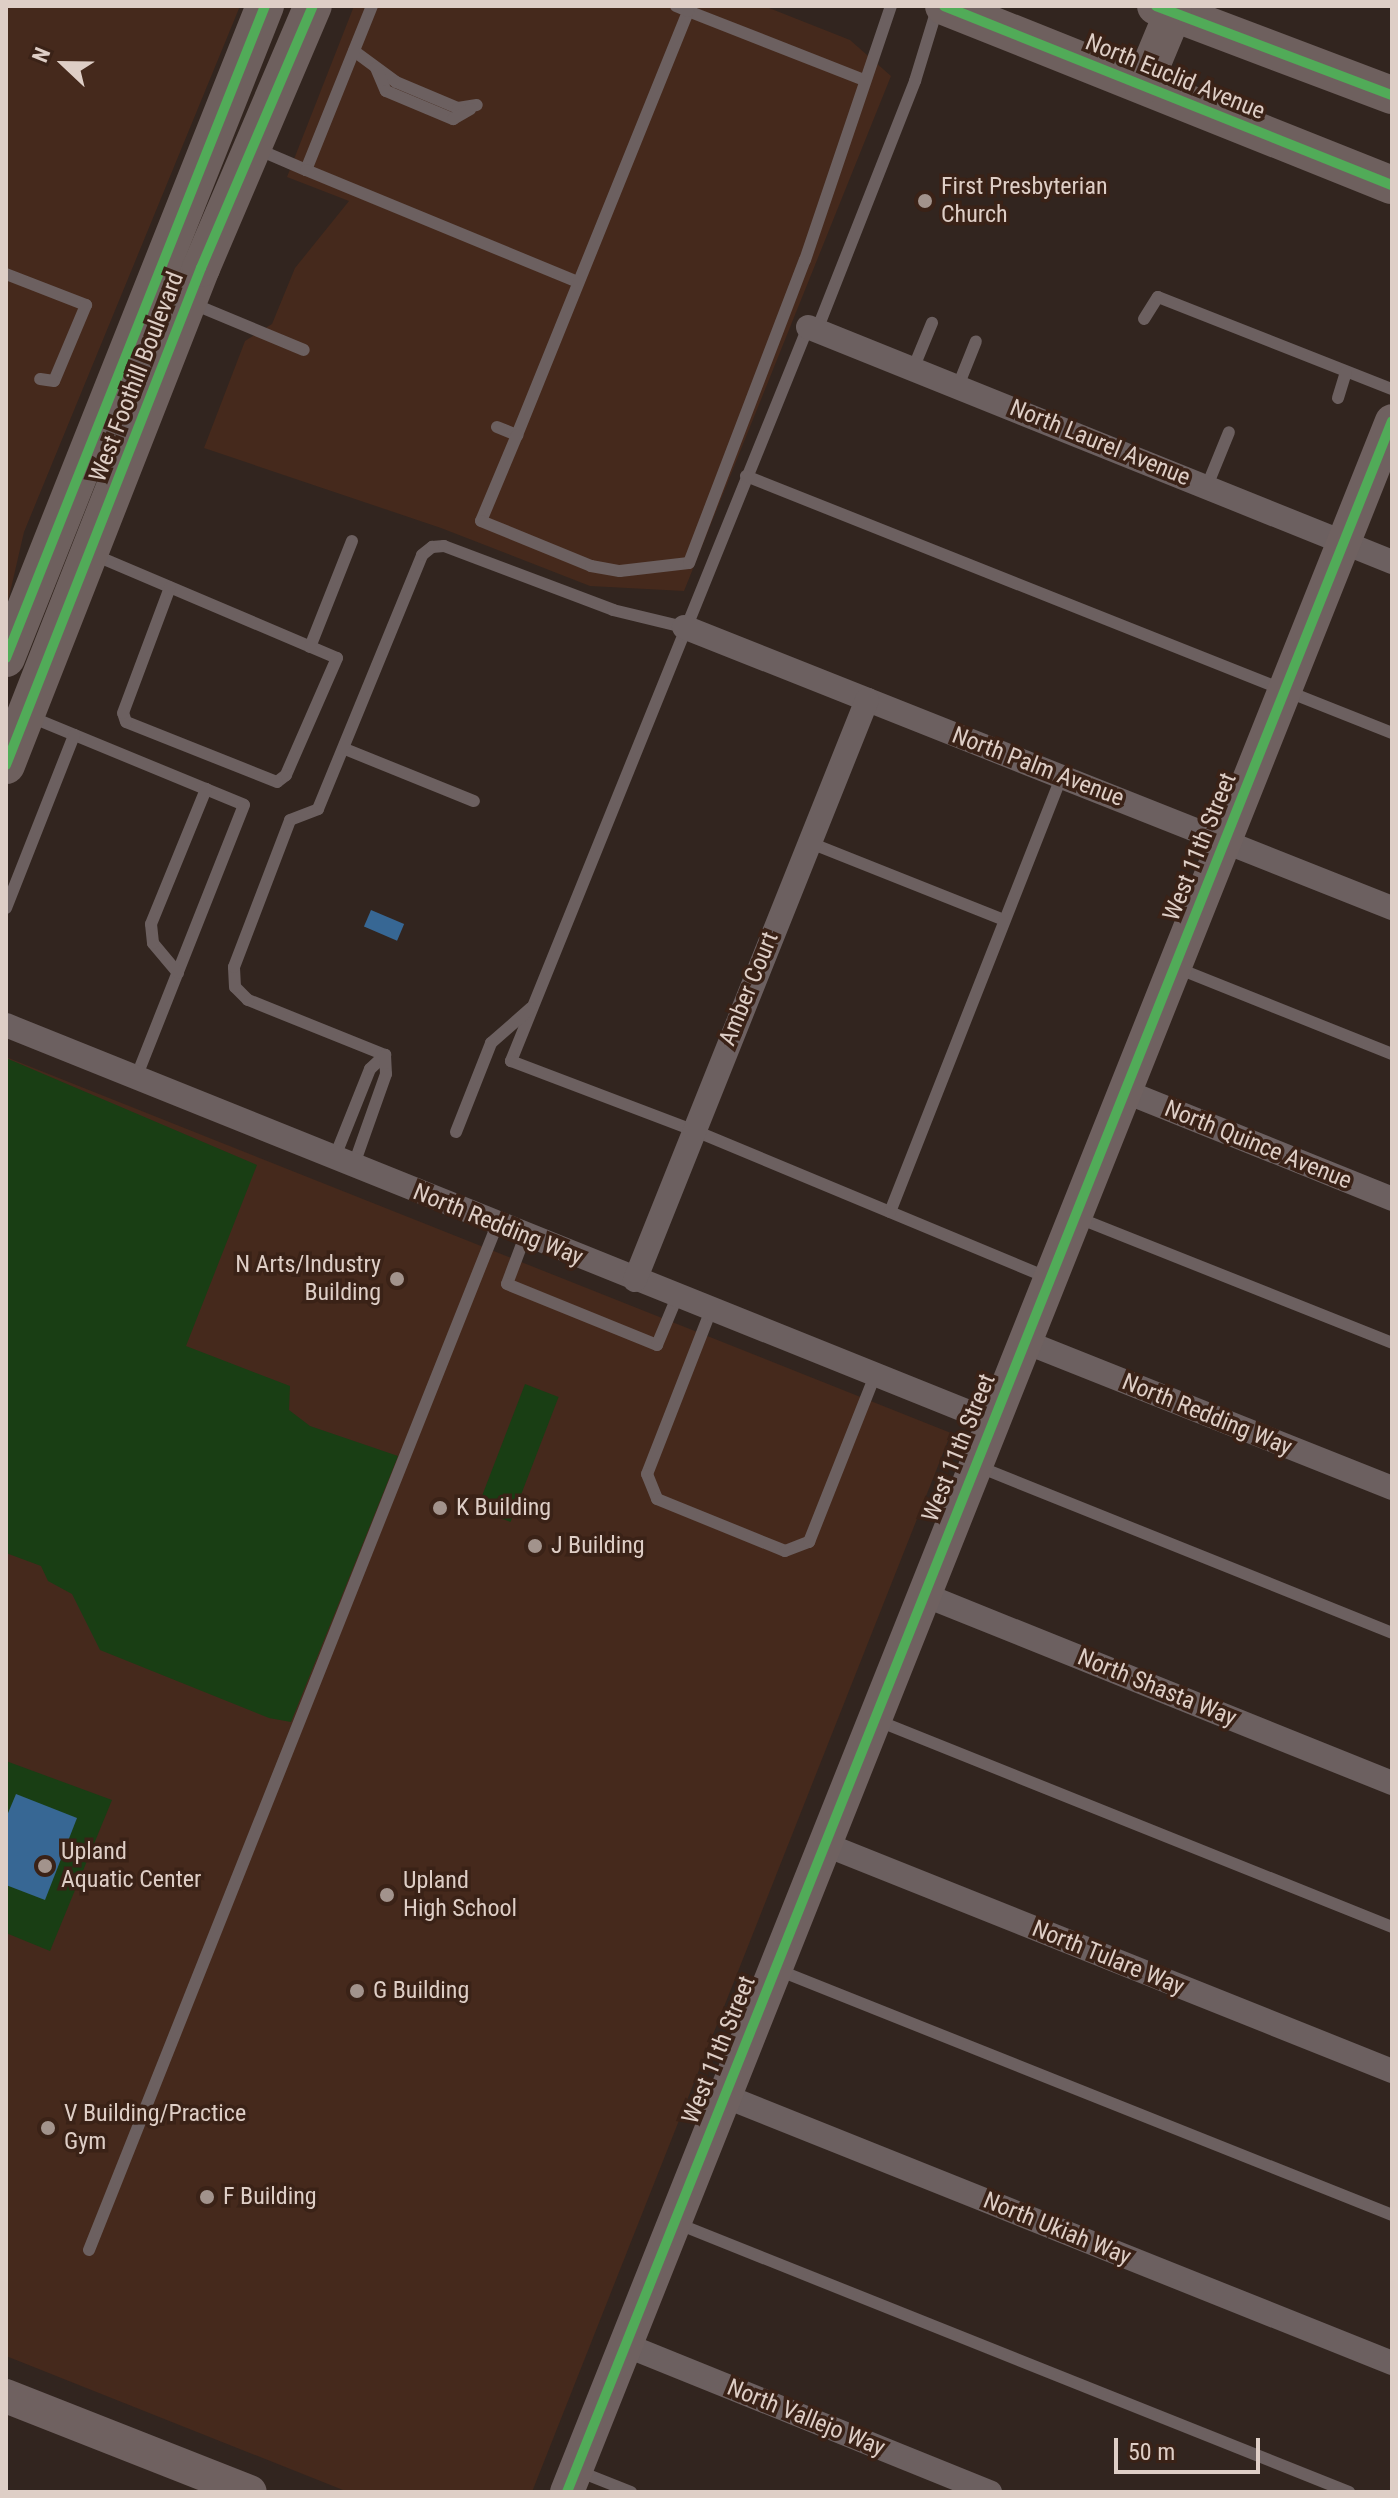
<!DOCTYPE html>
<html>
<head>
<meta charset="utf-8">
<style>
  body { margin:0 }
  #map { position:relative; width:1398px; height:2498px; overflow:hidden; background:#32251f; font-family:"Roboto Condensed",sans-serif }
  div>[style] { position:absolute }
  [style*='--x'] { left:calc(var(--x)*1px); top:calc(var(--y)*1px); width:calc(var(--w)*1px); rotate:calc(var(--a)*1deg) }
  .built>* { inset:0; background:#45291c }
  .green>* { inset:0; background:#193e14; transform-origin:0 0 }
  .water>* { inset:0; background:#376794; transform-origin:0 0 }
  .lane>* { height:12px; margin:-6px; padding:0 6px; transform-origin:6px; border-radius:6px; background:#6c6060 }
  .street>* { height:24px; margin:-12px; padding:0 12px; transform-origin:12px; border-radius:12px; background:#6c6060 }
  .secondary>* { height:34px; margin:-17px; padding:0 17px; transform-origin:17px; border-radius:17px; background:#6f6160 }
  .primary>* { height:38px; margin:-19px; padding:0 19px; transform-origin:19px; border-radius:19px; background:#6e605e }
  .cycleway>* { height:10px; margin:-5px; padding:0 5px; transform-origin:5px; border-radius:5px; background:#51ab58 }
  .dots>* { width:22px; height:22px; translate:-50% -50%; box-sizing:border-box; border:4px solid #3a2217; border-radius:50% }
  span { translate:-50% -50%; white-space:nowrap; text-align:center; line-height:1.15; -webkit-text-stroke:7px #3a2217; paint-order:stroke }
  .street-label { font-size:24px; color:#decec6 }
  .poi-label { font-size:24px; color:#decec6 }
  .left { translate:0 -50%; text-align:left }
  .right { translate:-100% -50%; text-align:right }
  .frame { position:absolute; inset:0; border:8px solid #decec6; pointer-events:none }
  .north { position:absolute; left:24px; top:24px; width:80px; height:80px; -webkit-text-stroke:6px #3a2217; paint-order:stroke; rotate:292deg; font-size:22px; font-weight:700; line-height:32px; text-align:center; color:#decec6 }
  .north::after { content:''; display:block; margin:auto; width:28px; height:36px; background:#decec6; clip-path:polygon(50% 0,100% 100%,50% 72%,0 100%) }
  .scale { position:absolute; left:1114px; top:2438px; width:146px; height:36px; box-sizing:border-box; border:4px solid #decec6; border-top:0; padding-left:10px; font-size:24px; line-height:28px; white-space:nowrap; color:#decec6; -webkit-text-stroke:6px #3a2217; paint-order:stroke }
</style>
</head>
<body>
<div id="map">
  <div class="built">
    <div style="clip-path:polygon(6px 6px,240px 6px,24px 532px,6px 610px)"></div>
    <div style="clip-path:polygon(354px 6px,764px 6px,850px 40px,891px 76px,684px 591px,590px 586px,441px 528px,204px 448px,245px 341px,272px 324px,295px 268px,349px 201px,287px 177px)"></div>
    <div style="clip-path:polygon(6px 1057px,951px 1433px,532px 2492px,348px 2492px,6px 2356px)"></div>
  </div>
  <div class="green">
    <div style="clip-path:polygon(6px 1058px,257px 1165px,186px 1346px,290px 1386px,289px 1410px,310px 1426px,398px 1456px,291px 1722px,269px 1718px,100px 1650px,72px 1594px,48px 1581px,41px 1566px,6px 1553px)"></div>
    <div style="left:525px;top:1384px;width:36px;height:134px;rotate:21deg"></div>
    <div style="clip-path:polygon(6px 1761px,112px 1800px,50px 1951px,6px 1933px)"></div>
  </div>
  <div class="water">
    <div style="left:371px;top:910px;width:36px;height:18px;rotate:23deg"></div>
    <div style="clip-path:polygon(16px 1794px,77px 1818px,45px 1900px,6px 1885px,6px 1818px)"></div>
  </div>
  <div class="lane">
    <div style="--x:688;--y:11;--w:189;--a:21.4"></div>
    <div style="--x:354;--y:51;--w:52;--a:36.4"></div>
    <div style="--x:396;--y:82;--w:67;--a:22.8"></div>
    <div style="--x:458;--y:108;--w:19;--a:-9"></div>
    <div style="--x:376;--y:68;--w:25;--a:67"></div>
    <div style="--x:386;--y:91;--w:73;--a:22.7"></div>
    <div style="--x:453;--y:119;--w:20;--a:-30"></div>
    <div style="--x:257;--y:149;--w:53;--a:23.2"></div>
    <div style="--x:306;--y:170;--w:177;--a:-68.1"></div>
    <div style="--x:306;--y:170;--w:294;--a:22.4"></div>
    <div style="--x:6;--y:274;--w:86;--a:21.2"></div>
    <div style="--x:86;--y:305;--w:82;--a:112.8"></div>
    <div style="--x:54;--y:381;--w:14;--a:-172"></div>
    <div style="--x:191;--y:303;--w:122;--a:22.6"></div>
    <div style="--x:1144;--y:319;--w:26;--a:-58"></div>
    <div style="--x:1158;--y:297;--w:251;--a:21.5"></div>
    <div style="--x:808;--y:327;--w:792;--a:112.03"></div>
    <div style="--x:511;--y:1061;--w:195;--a:20.8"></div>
    <div style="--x:693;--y:1130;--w:385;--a:22.6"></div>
    <div style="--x:817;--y:330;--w:268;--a:-68.5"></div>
    <div style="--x:915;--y:81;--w:78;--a:-73"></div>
    <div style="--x:913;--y:369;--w:50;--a:-67.6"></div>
    <div style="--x:958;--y:386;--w:48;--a:-68.2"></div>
    <div style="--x:1338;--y:398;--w:27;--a:-73"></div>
    <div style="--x:497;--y:427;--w:22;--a:22"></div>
    <div style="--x:517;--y:435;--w:457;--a:-68"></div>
    <div style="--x:688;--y:11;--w:13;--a:-157"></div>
    <div style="--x:517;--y:435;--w:93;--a:112.7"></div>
    <div style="--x:481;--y:521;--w:119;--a:22.2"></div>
    <div style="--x:591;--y:566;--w:29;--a:10"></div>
    <div style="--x:620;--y:571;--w:69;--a:-6.6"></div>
    <div style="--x:689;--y:563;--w:324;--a:-69.1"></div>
    <div style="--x:805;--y:260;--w:268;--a:-71.3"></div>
    <div style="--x:746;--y:476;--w:695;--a:21.69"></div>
    <div style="--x:1207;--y:486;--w:58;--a:-67.8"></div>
    <div style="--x:92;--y:554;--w:266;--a:23"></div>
    <div style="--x:337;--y:658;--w:128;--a:113.6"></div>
    <div style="--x:286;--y:775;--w:11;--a:142"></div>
    <div style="--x:277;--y:782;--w:162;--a:-158.3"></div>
    <div style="--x:126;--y:722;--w:9;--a:-108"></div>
    <div style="--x:123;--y:713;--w:134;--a:-69.5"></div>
    <div style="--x:310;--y:647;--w:114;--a:-68.4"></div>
    <div style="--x:31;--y:717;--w:230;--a:22.4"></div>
    <div style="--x:244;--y:805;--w:294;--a:111.6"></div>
    <div style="--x:345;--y:749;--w:139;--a:22"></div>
    <div style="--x:808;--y:842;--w:211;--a:21.7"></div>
    <div style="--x:6;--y:908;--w:186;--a:-68.5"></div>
    <div style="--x:1177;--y:968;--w:232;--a:21.8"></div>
    <div style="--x:178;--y:973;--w:39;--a:-130"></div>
    <div style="--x:153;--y:943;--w:19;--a:-96"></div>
    <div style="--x:151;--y:924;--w:146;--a:-67.8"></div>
    <div style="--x:385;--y:1055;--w:148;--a:-158.1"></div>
    <div style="--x:248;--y:1000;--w:18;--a:-135"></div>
    <div style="--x:235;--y:987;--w:20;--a:-93"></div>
    <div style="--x:234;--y:967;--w:157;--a:-69.1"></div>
    <div style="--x:290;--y:820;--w:30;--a:-21"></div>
    <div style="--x:318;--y:809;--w:274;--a:-67.7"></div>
    <div style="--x:422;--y:555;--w:13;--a:-39"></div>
    <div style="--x:432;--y:547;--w:12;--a:-5"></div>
    <div style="--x:444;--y:546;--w:181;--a:20.7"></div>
    <div style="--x:613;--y:610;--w:73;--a:13.5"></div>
    <div style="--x:456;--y:1132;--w:96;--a:-68.5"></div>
    <div style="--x:491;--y:1043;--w:53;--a:-41.2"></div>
    <div style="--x:334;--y:1159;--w:97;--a:-68.2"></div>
    <div style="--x:370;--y:1069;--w:21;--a:-43"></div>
    <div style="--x:385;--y:1055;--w:19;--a:87"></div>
    <div style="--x:386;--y:1074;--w:99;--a:109.5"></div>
    <div style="--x:890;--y:1212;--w:469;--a:-68.5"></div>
    <div style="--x:1076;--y:1217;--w:340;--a:21.7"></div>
    <div style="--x:525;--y:1236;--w:51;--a:110.6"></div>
    <div style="--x:507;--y:1284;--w:162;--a:22.1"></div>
    <div style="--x:657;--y:1345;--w:52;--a:-67.4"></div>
    <div style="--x:711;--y:1310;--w:176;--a:111.3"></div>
    <div style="--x:647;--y:1474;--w:27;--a:68"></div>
    <div style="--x:657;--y:1499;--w:138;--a:22.1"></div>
    <div style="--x:785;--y:1551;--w:26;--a:-21"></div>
    <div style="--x:809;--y:1542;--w:180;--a:-68.4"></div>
    <div style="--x:977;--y:1466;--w:447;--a:21.9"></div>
    <div style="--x:876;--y:1720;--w:556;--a:21.86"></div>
    <div style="--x:778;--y:1970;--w:661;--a:21.75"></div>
    <div style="--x:676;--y:2223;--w:725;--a:21.79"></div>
    <div style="--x:89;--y:2250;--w:1103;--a:-68.3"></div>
    <div style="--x:578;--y:2471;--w:57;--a:21.6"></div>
  </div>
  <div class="street">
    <div style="--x:808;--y:327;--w:630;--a:21.92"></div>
    <div style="--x:684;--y:627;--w:762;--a:21.65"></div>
    <div style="--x:6;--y:1025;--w:1062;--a:21.9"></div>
    <div style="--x:1124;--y:1091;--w:289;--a:21.9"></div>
    <div style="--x:635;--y:1280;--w:625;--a:-68.2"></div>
    <div style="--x:1023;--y:1341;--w:397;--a:21.7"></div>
    <div style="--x:922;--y:1594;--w:507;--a:21.91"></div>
    <div style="--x:824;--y:1844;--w:612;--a:21.78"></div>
    <div style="--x:722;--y:2095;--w:722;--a:21.8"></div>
    <div style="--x:623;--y:2344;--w:396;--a:22"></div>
  </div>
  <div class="secondary">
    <div style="--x:6;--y:2396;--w:262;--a:21.5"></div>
    <div style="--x:567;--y:2492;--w:2229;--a:-68.28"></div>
  </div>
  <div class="primary">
    <div style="--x:944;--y:6;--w:482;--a:21.8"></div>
    <div style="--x:1156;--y:6;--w:252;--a:20.7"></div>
    <div style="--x:1143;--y:85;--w:78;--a:-67.4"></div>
    <div style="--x:6;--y:658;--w:702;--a:-68.34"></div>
    <div style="--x:6;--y:765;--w:534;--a:-68.58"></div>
    <div style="--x:201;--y:268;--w:285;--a:-66.9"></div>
  </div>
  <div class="cycleway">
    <div style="--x:944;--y:6;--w:482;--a:21.8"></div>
    <div style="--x:1156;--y:6;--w:252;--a:20.7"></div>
    <div style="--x:6;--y:658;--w:702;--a:-68.34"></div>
    <div style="--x:6;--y:765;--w:534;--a:-68.58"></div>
    <div style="--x:201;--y:268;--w:285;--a:-66.9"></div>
    <div style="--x:567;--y:2492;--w:2229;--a:-68.28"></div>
  </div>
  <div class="dots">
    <div style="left:925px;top:201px;background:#a2938c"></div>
    <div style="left:397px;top:1279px;background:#a2938c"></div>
    <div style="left:440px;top:1508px;background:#a2938c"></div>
    <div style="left:535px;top:1546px;background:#a2938c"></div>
    <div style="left:45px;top:1866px;background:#a2938c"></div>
    <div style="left:387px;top:1895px;background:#a2938c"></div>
    <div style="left:357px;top:1991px;background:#a2938c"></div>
    <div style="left:48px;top:2128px;background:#a2938c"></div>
    <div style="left:207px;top:2197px;background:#a2938c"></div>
  </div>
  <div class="street-label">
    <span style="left:1175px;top:77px;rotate:22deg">North Euclid Avenue</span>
    <span style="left:137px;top:377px;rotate:-69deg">West Foothill Boulevard</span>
    <span style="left:1100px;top:443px;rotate:22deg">North Laurel Avenue</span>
    <span style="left:1038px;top:767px;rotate:21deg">North Palm Avenue</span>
    <span style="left:1200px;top:847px;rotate:-68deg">West 11th Street</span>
    <span style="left:749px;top:989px;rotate:-68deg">Amber Court</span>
    <span style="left:1258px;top:1145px;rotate:22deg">North Quince Avenue</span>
    <span style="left:498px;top:1225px;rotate:22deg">North Redding Way</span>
    <span style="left:1207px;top:1415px;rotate:22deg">North Redding Way</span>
    <span style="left:959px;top:1448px;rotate:-68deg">West 11th Street</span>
    <span style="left:1157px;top:1688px;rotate:22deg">North Shasta Way</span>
    <span style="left:1108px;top:1958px;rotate:22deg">North Tulare Way</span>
    <span style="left:719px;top:2050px;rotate:-68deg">West 11th Street</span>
    <span style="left:1057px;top:2229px;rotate:22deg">North Ukiah Way</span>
    <span style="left:806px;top:2418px;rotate:22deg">North Vallejo Way</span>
  </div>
  <div class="poi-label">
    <span class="left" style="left:941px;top:201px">First Presbyterian<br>Church</span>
    <span class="right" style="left:381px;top:1279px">N Arts/Industry<br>Building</span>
    <span class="left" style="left:456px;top:1508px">K Building</span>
    <span class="left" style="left:551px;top:1546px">J Building</span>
    <span class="left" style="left:61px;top:1866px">Upland<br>Aquatic Center</span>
    <span class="left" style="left:403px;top:1895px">Upland<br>High School</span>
    <span class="left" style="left:373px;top:1991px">G Building</span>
    <span class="left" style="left:64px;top:2128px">V Building/Practice<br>Gym</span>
    <span class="left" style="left:223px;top:2197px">F Building</span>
  </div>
  <div class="frame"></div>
  <div class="north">N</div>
  <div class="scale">50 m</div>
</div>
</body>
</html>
